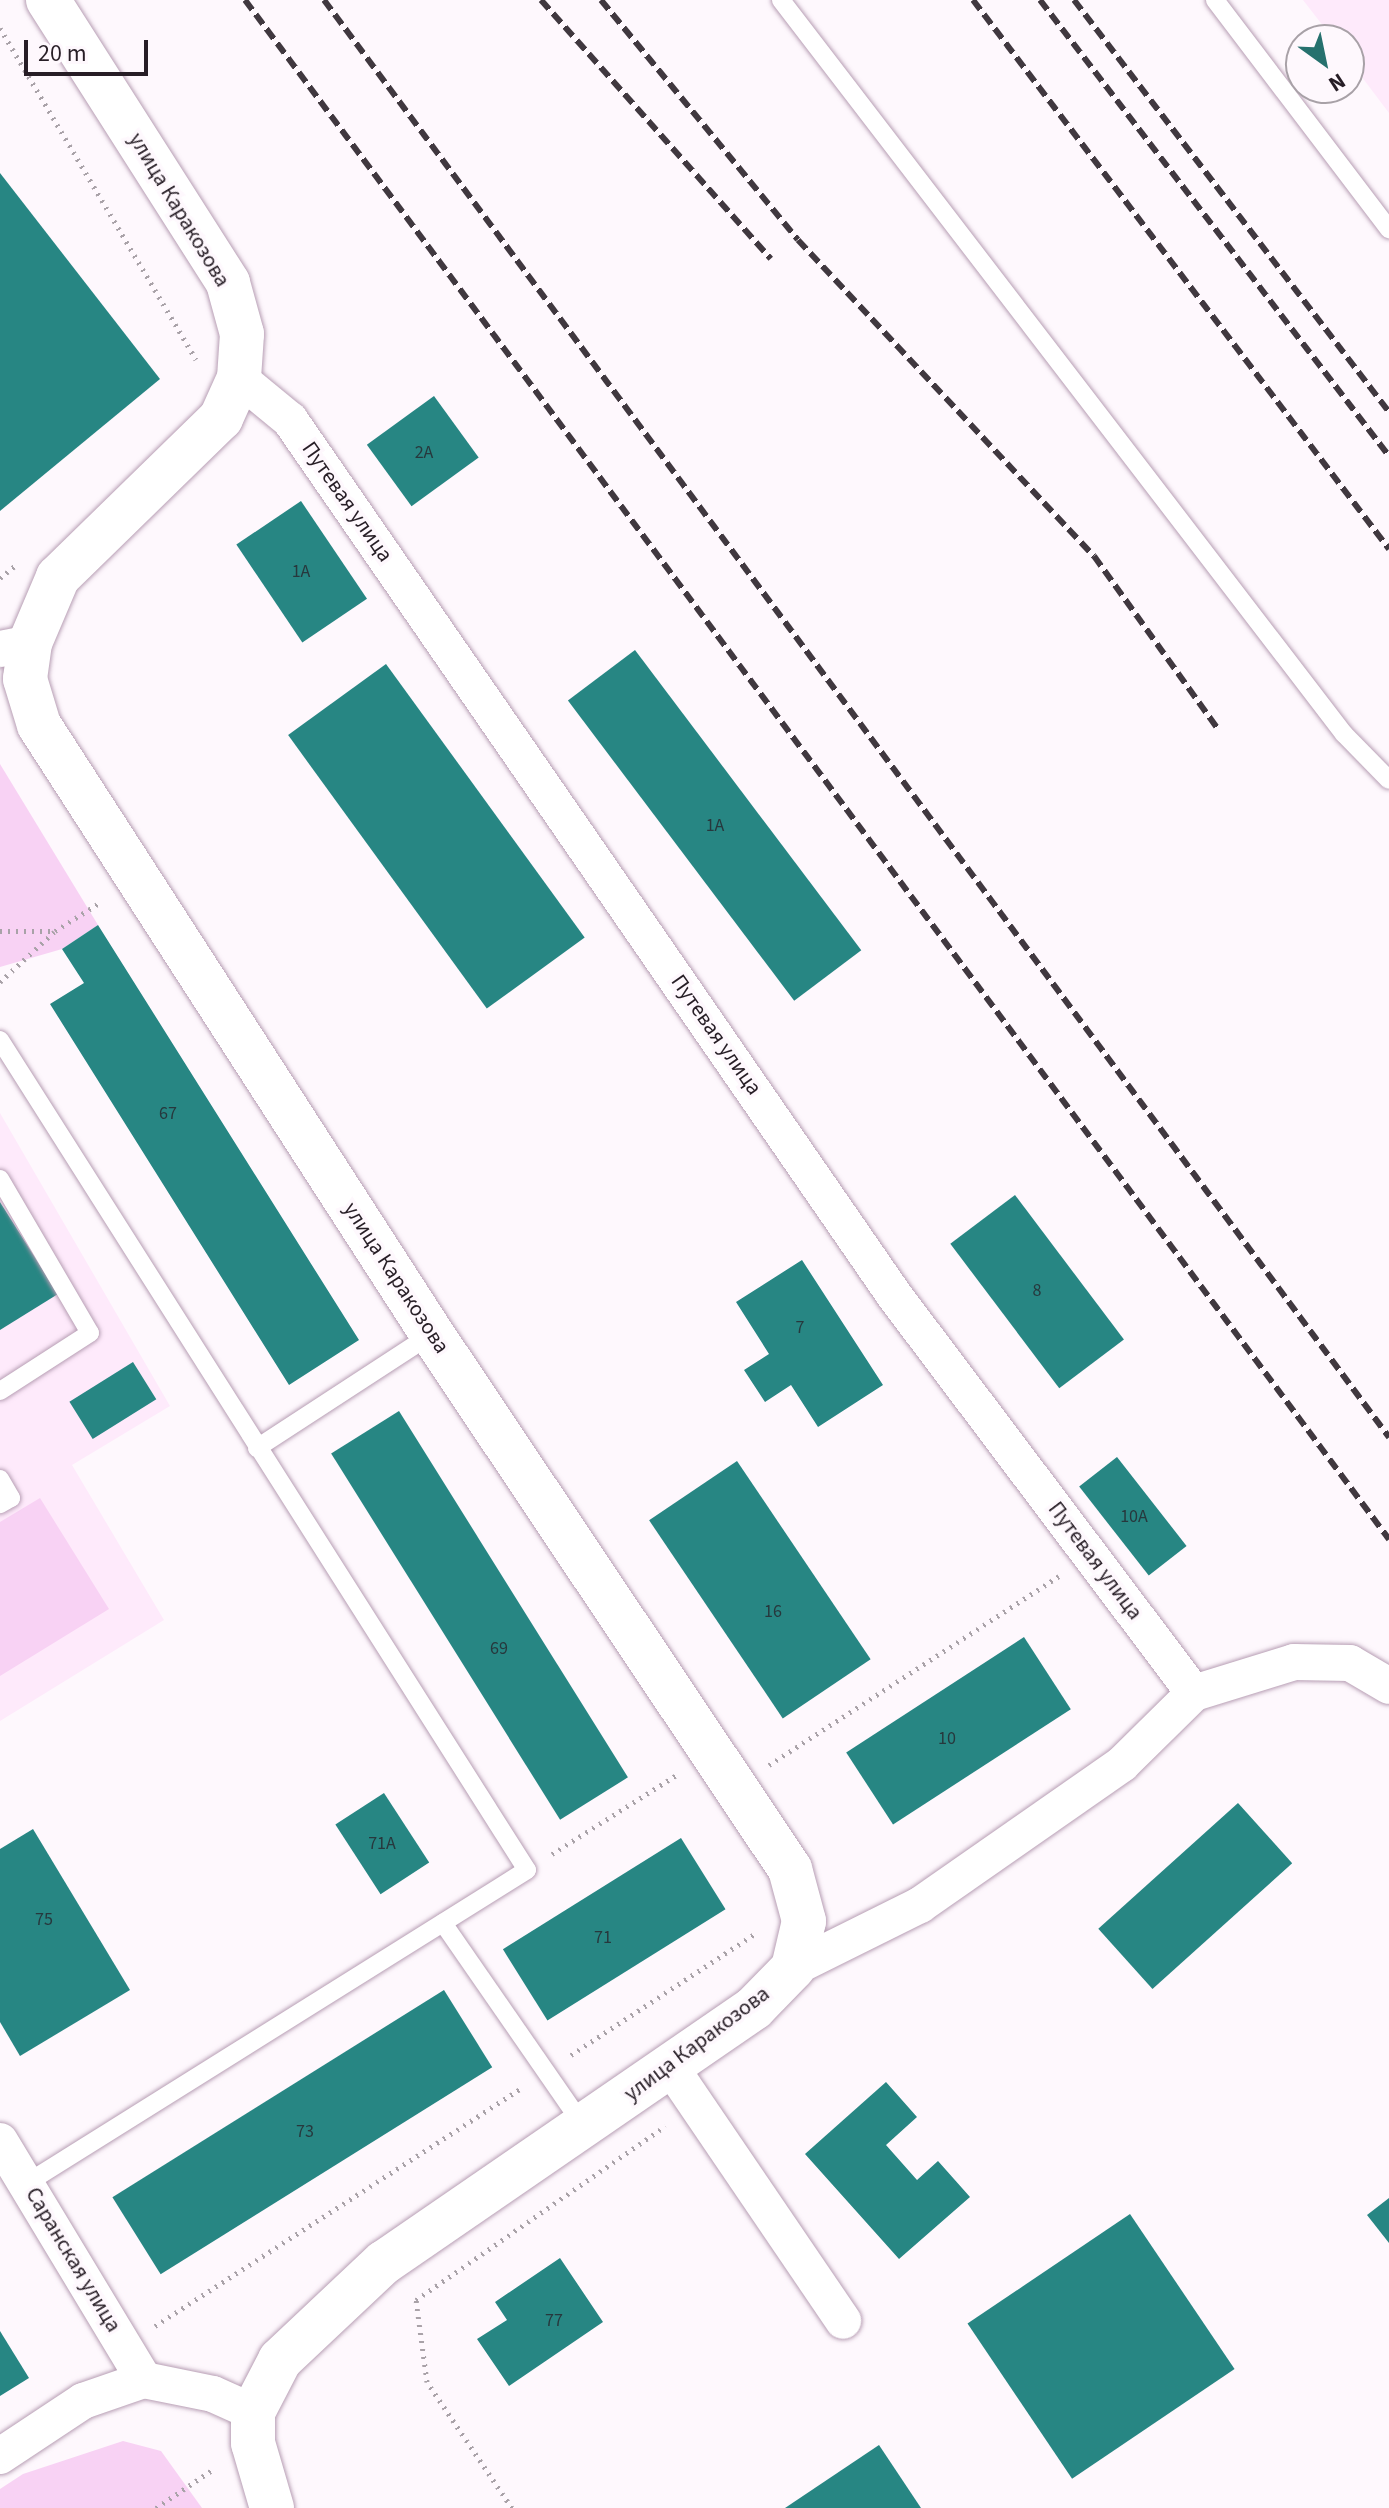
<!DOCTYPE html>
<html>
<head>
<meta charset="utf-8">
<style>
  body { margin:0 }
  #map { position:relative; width:1389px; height:2508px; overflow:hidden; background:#fef8fd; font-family:"Source Sans 3",sans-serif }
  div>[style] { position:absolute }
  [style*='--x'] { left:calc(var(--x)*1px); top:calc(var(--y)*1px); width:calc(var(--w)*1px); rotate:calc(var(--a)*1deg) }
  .built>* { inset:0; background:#feeafb }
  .green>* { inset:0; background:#f8d2f4 }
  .building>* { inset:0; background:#278683; transform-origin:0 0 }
  .path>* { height:5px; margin-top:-2.5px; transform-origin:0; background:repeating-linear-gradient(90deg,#a9a2a8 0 2px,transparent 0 8px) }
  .roads { filter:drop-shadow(0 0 2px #b79eb4) drop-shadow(0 0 2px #b79eb4) }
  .lane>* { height:18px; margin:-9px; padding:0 9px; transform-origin:9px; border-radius:9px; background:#fff }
  .street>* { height:36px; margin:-18px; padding:0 18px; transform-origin:18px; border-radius:18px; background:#fff }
  .secondary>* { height:44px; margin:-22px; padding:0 22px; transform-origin:22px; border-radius:22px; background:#fff }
  .rail>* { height:6px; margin-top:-3px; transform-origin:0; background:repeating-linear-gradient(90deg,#40383f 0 12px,transparent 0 18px) }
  span { translate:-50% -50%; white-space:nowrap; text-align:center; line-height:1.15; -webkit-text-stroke:7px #fef8fd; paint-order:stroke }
  .number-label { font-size:18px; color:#27383d }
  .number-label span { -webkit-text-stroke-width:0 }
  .street-label { font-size:22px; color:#271e26 }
  .north { position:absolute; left:1285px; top:24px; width:80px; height:80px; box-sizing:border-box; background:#fef8fd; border:2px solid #a8a1a7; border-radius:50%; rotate:147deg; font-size:22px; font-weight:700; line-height:32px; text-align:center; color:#271e26 }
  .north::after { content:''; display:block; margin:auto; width:28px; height:36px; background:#26716e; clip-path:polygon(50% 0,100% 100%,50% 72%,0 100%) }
  .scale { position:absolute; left:24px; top:40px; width:124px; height:36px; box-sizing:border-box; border:4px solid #271e26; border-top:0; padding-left:10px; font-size:24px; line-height:28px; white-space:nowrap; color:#271e26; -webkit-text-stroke:6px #fef8fd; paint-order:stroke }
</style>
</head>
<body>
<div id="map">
  <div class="built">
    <div style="clip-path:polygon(1303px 0,1389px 0,1389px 113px,1349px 60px,1349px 40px,1334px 40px)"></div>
    <div style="clip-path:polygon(0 1113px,170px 1406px,72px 1465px,164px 1620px,0 1721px)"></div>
  </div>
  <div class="green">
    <div style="clip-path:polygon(0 764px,98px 925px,62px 949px,0 967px)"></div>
    <div style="clip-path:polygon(40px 1498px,109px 1609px,0 1676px,0 1522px)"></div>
    <div style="clip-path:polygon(123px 2441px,161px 2451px,202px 2508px,0 2508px,0 2489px,23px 2474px)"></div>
  </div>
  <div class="building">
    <div style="clip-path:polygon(0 173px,160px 379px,0 511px)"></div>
    <div style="left:434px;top:396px;width:76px;height:83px;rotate:54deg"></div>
    <div style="left:301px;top:501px;width:118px;height:78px;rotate:56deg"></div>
    <div style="left:635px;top:650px;width:376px;height:84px;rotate:53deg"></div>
    <div style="left:386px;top:664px;width:338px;height:121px;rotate:54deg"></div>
    <div style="clip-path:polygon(98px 925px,359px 1340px,289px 1385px,50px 1004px,84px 983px,62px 949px)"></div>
    <div style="left:1015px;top:1195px;width:181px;height:81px;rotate:53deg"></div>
    <div style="clip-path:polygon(0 1202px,58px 1294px,0 1330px)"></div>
    <div style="clip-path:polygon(802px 1260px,883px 1385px,818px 1427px,791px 1385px,765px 1402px,744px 1370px,769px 1354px,736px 1302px)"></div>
    <div style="left:133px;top:1362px;width:44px;height:75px;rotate:58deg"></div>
    <div style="left:399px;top:1411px;width:432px;height:80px;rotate:58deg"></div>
    <div style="left:1117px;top:1457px;width:113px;height:48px;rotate:52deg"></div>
    <div style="left:737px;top:1461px;width:239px;height:106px;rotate:56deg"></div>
    <div style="left:1024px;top:1637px;width:86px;height:212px;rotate:57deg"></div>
    <div style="left:384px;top:1793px;width:83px;height:58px;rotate:57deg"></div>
    <div style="left:1238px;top:1803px;width:81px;height:188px;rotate:48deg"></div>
    <div style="clip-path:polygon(33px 1829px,130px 1990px,20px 2056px,0 2022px,0 1849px)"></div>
    <div style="left:681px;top:1838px;width:84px;height:210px;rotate:58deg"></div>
    <div style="left:444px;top:1990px;width:91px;height:391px;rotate:58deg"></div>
    <div style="clip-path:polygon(886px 2082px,917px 2117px,886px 2145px,917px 2180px,938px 2161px,970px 2197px,899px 2259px,805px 2154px)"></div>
    <div style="clip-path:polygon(1389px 2198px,1389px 2243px,1367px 2215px)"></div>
    <div style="left:1130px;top:2214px;width:187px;height:196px;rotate:56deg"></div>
    <div style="clip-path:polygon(560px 2258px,603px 2322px,509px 2386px,477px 2339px,507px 2320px,495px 2302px)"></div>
    <div style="clip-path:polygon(0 2331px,29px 2378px,0 2396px)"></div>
    <div style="clip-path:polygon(879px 2445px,921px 2508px,785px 2508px)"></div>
  </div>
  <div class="path">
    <div style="--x:0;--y:28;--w:385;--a:59.4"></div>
    <div style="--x:0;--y:578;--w:19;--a:-39"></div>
    <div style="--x:0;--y:931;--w:55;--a:0"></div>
    <div style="--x:55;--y:931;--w:54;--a:-32.2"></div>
    <div style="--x:0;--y:982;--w:74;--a:-42.8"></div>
    <div style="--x:769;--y:1765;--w:346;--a:-33.1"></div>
    <div style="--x:552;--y:1854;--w:149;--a:-32.4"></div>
    <div style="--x:571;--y:2055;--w:222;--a:-33.4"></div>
    <div style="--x:155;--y:2326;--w:437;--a:-33"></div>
    <div style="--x:156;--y:2508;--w:71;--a:-34.1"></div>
    <div style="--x:512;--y:2508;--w:152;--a:-124"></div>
    <div style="--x:427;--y:2382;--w:83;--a:-97.6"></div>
    <div style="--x:416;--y:2300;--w:304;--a:-34.9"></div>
  </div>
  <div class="roads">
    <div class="lane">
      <div style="--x:781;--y:0;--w:925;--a:52.51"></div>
      <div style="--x:1344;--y:734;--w:64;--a:45.6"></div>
      <div style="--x:1215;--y:0;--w:288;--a:52.8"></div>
      <div style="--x:0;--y:1040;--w:983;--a:57.59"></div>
      <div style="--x:527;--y:1870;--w:590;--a:147.95"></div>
      <div style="--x:0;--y:1179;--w:178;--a:59.7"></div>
      <div style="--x:90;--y:1333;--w:107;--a:147.2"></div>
      <div style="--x:257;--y:1448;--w:209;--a:-33.1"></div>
      <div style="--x:0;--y:1479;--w:22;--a:60"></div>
      <div style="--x:11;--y:1498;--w:13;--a:151"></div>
      <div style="--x:443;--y:1923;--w:248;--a:55.3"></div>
    </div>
    <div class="street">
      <div style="--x:239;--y:378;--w:66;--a:39.5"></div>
      <div style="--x:290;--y:420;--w:1063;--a:55.38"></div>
      <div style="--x:894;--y:1295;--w:498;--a:53"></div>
      <div style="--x:0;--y:649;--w:31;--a:-11"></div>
      <div style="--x:793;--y:1968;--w:142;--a:-26.4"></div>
      <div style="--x:920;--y:1905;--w:246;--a:-34.9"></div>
      <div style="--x:1122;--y:1764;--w:101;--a:-44.6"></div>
      <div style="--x:1194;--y:1693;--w:105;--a:-17.2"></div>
      <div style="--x:1294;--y:1662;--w:56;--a:1"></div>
      <div style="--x:1350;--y:1663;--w:45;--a:30.5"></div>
      <div style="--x:670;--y:2066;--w:308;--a:55.8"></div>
      <div style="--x:0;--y:2141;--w:279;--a:58.9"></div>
      <div style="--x:0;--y:2456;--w:100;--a:-33.5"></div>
      <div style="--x:83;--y:2401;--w:65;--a:-19"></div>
      <div style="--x:144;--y:2380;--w:70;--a:11.5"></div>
      <div style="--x:213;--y:2394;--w:44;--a:24.2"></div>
    </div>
    <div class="secondary">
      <div style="--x:48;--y:0;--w:335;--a:57.5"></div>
      <div style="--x:228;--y:283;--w:53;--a:74.6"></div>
      <div style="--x:242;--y:334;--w:44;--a:93.9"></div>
      <div style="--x:239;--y:378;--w:44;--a:114.2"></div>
      <div style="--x:221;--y:418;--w:228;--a:135.7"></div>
      <div style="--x:58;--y:577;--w:72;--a:113"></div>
      <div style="--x:30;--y:643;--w:36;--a:98"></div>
      <div style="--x:25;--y:679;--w:48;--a:73.1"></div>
      <div style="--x:39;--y:725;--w:725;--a:57.17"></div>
      <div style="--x:432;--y:1334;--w:644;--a:56.21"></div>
      <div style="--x:790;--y:1869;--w:54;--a:74.9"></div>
      <div style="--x:804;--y:1921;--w:48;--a:103.2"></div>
      <div style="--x:793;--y:1968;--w:56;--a:134.3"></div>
      <div style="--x:754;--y:2008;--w:449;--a:145.5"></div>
      <div style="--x:384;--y:2262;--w:143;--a:136.7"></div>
      <div style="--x:280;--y:2360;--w:59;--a:117.4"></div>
      <div style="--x:253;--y:2412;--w:31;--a:90"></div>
      <div style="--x:253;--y:2443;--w:68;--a:73.7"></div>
    </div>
  </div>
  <div class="rail">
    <div style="--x:245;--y:0;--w:1918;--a:53.38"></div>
    <div style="--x:324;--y:0;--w:1789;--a:53.46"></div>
    <div style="--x:541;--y:0;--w:346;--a:48.4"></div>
    <div style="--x:601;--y:0;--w:310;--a:50.6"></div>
    <div style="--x:798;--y:240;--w:433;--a:46.9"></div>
    <div style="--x:1094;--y:556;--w:211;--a:54.4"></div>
    <div style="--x:973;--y:0;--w:689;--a:52.85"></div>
    <div style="--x:1040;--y:0;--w:574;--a:52.57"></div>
    <div style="--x:1074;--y:0;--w:519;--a:52.6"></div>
  </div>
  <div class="number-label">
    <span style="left:424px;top:453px">2А</span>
    <span style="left:301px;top:572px">1А</span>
    <span style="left:715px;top:826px">1А</span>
    <span style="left:168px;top:1114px">67</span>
    <span style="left:1037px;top:1291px">8</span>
    <span style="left:800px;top:1328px">7</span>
    <span style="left:1134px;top:1517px">10А</span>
    <span style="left:773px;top:1612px">16</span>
    <span style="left:499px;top:1649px">69</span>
    <span style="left:947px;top:1739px">10</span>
    <span style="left:382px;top:1844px">71А</span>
    <span style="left:44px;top:1920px">75</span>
    <span style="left:603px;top:1938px">71</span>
    <span style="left:305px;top:2132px">73</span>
    <span style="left:554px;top:2321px">77</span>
  </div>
  <div class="street-label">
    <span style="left:179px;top:210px;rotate:59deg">улица Каракозова</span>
    <span style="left:347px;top:502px;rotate:55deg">Путевая улица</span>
    <span style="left:716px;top:1035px;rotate:55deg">Путевая улица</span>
    <span style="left:396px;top:1278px;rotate:57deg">улица Каракозова</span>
    <span style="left:1095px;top:1561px;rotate:53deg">Путевая улица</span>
    <span style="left:697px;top:2044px;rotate:-37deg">улица Каракозова</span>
    <span style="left:73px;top:2260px;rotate:59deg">Саранская улица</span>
  </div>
  <div class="north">N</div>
  <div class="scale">20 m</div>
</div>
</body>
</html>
